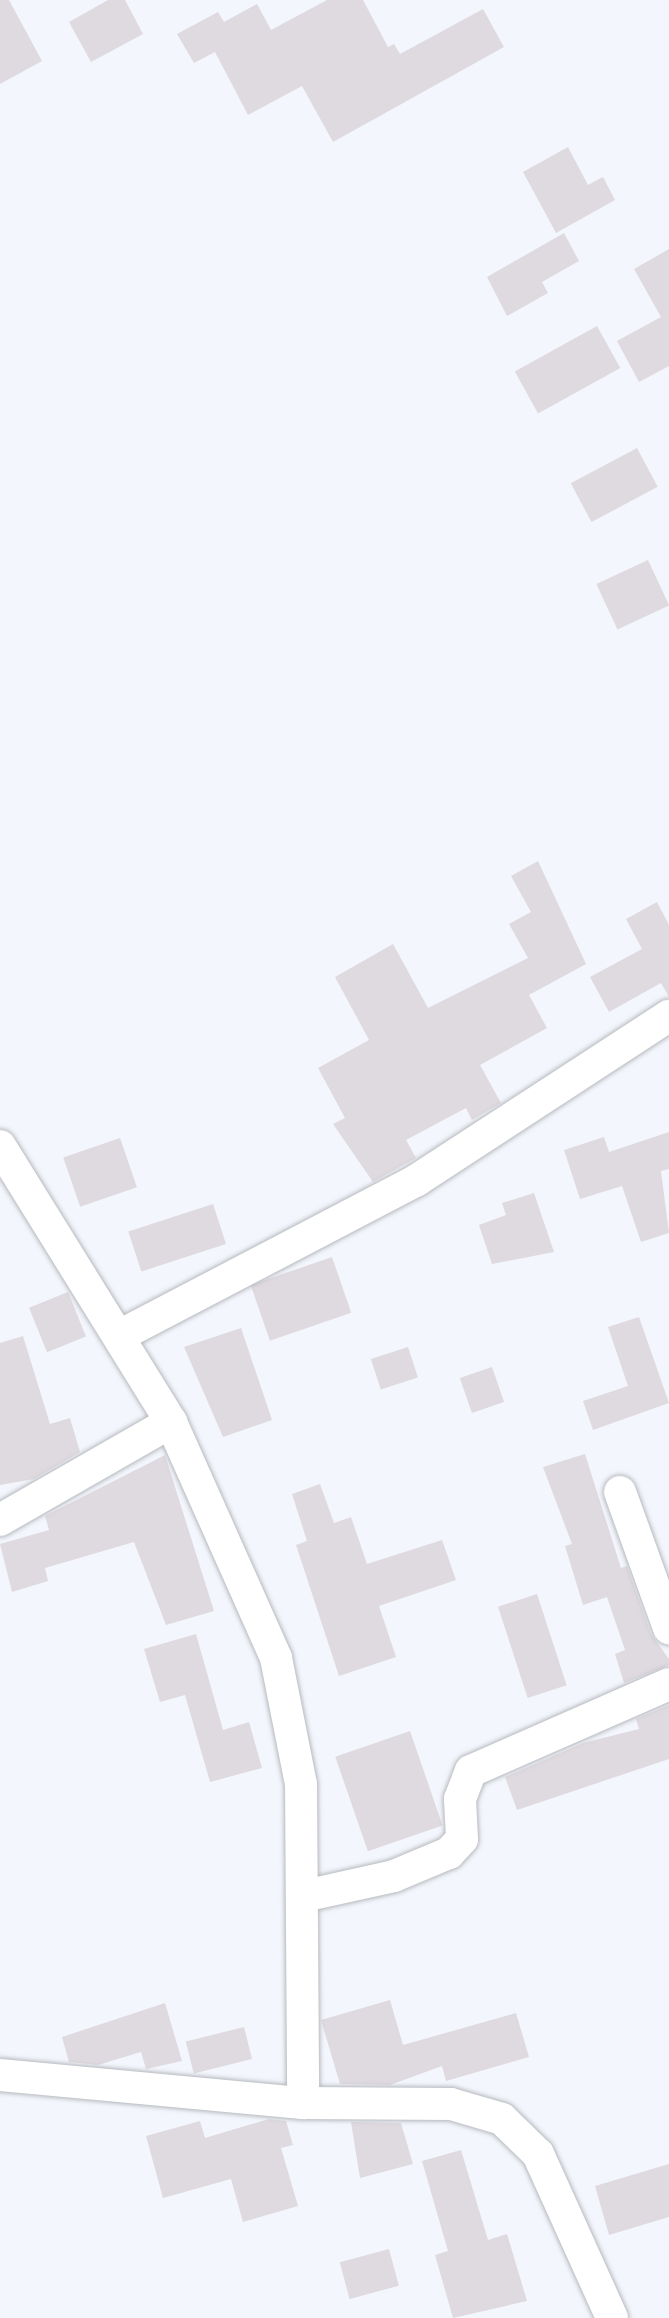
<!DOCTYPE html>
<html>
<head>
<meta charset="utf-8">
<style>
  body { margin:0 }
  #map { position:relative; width:669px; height:2318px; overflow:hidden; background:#f3f6fc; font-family:Roboto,sans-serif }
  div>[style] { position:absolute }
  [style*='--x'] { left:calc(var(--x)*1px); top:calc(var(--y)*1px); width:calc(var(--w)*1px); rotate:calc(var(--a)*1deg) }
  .building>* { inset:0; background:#dfdadf; transform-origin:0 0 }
  .roads { filter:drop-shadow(0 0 2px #b6b9be) drop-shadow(0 0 2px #b6b9be) }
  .street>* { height:32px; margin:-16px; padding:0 16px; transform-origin:16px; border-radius:16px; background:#fff }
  span { translate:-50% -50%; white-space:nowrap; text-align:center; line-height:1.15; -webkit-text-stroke:6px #f3f6fc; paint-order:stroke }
</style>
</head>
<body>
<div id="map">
  <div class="building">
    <div style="clip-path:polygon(0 0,9px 0,42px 61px,0 84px)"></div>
    <div style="clip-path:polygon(108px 0,125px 0,143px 34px,91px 62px,69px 22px)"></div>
    <div style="clip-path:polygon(327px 0,363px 0,388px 47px,394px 44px,400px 54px,483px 9px,504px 47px,333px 142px,302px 86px,248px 115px,215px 52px,194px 63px,177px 34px,218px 12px,224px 22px,257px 4px,271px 30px)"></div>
    <div style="clip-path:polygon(568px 147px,588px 185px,603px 177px,615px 200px,556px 233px,523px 172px)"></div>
    <div style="clip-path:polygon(564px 233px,579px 261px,542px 282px,548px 293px,507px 316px,487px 277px)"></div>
    <div style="clip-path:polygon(669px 249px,669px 366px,639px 382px,617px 341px,661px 317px,634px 269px)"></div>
    <div style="left:597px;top:326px;width:48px;height:94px;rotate:61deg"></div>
    <div style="left:637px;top:448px;width:44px;height:75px;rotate:62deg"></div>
    <div style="left:648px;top:560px;width:50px;height:57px;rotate:65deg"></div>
    <div style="clip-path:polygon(538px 861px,586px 964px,529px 995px,547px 1028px,480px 1065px,501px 1103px,472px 1120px,466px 1108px,406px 1140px,416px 1158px,373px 1182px,333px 1124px,345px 1118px,318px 1068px,369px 1040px,335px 977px,393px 944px,428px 1008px,528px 958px,509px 924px,531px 912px,511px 876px)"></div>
    <div style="clip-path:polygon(657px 902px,669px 925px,669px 997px,661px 983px,609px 1012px,590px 977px,642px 949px,626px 919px)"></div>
    <div style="clip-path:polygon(669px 1132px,669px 1169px,661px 1171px,669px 1233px,641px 1242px,622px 1186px,580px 1199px,564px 1150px,604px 1137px,609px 1152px)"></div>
    <div style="left:120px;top:1138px;width:52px;height:60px;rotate:71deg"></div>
    <div style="clip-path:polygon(534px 1193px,554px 1252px,492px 1264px,479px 1225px,506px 1215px,502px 1203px)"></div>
    <div style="left:213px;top:1204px;width:42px;height:89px;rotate:72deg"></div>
    <div style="left:332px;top:1257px;width:59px;height:86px;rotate:71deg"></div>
    <div style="left:68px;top:1292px;width:48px;height:42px;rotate:68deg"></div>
    <div style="clip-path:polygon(639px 1317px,669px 1403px,593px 1430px,583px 1401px,628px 1386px,608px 1327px)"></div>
    <div style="clip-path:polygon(241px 1328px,272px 1420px,223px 1437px,184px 1347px)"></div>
    <div style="clip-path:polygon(23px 1336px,50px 1424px,70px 1418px,80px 1452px,34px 1479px,0 1485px,0 1343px)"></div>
    <div style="left:408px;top:1347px;width:32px;height:39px;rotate:72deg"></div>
    <div style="left:492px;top:1367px;width:37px;height:34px;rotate:71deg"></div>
    <div style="clip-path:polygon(585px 1454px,621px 1568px,627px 1566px,651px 1634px,669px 1659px,669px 1665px,624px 1683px,615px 1654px,625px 1650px,607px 1597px,583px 1605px,565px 1546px,572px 1544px,543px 1467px)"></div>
    <div style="clip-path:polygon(165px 1455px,214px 1611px,166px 1625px,134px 1542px,45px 1568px,48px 1581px,12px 1592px,0 1544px,49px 1530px,45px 1516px)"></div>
    <div style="clip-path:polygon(320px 1484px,334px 1523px,351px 1517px,367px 1564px,442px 1540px,456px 1580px,379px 1606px,396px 1657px,339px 1676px,296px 1545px,307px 1541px,292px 1494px)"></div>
    <div style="left:537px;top:1594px;width:96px;height:41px;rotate:72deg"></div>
    <div style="clip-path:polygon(196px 1634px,223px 1730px,249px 1722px,262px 1768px,210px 1782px,185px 1695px,160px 1702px,144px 1649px)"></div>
    <div style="clip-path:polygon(669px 1705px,669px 1759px,517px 1810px,505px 1777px,583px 1743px,639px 1729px,636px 1719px)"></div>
    <div style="left:410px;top:1731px;width:100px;height:79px;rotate:71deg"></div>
    <div style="clip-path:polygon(390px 2000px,403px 2045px,516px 2013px,529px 2057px,446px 2081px,442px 2066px,390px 2085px,340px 2084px,321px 2020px)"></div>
    <div style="clip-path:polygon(165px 2003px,182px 2061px,146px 2069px,141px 2052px,98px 2065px,69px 2062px,62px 2037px)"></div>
    <div style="left:244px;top:2027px;width:33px;height:60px;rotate:76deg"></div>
    <div style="clip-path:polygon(269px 2119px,286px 2121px,293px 2145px,281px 2148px,298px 2206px,243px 2222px,231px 2179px,163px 2198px,146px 2136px,200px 2121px,205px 2138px)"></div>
    <div style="clip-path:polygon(351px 2122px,401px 2123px,413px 2164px,360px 2178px)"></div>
    <div style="clip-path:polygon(461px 2150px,488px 2240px,507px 2234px,527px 2301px,453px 2318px,435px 2255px,448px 2251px,422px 2161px)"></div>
    <div style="clip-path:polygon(669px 2164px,669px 2217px,609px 2235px,595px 2186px)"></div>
    <div style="left:389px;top:2249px;width:38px;height:51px;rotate:75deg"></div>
  </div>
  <div class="roads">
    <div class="street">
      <div style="--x:0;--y:1146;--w:325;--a:58.2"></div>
      <div style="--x:171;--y:1422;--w:258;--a:66"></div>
      <div style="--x:276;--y:1658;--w:128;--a:78.8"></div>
      <div style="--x:301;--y:1784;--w:319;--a:89.6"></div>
      <div style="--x:303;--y:2103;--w:148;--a:0.4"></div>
      <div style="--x:451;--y:2104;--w:53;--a:16.4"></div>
      <div style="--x:502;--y:2119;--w:50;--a:44.2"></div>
      <div style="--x:538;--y:2154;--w:180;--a:65.7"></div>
      <div style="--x:119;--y:1336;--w:336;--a:-27.6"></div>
      <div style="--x:417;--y:1180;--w:301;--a:-33.1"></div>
      <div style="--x:620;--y:1492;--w:145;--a:70.2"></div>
      <div style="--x:0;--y:1520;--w:197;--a:-29.8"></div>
      <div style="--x:304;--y:1896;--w:92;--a:-12.5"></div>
      <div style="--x:394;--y:1876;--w:60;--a:-22.7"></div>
      <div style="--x:449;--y:1853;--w:19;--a:-47"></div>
      <div style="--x:462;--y:1839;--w:40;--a:-92.9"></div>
      <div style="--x:460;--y:1799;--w:30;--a:-69"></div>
      <div style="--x:471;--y:1771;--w:216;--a:-23.7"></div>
      <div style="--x:0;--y:2075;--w:304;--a:5.3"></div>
    </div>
  </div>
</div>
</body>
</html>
